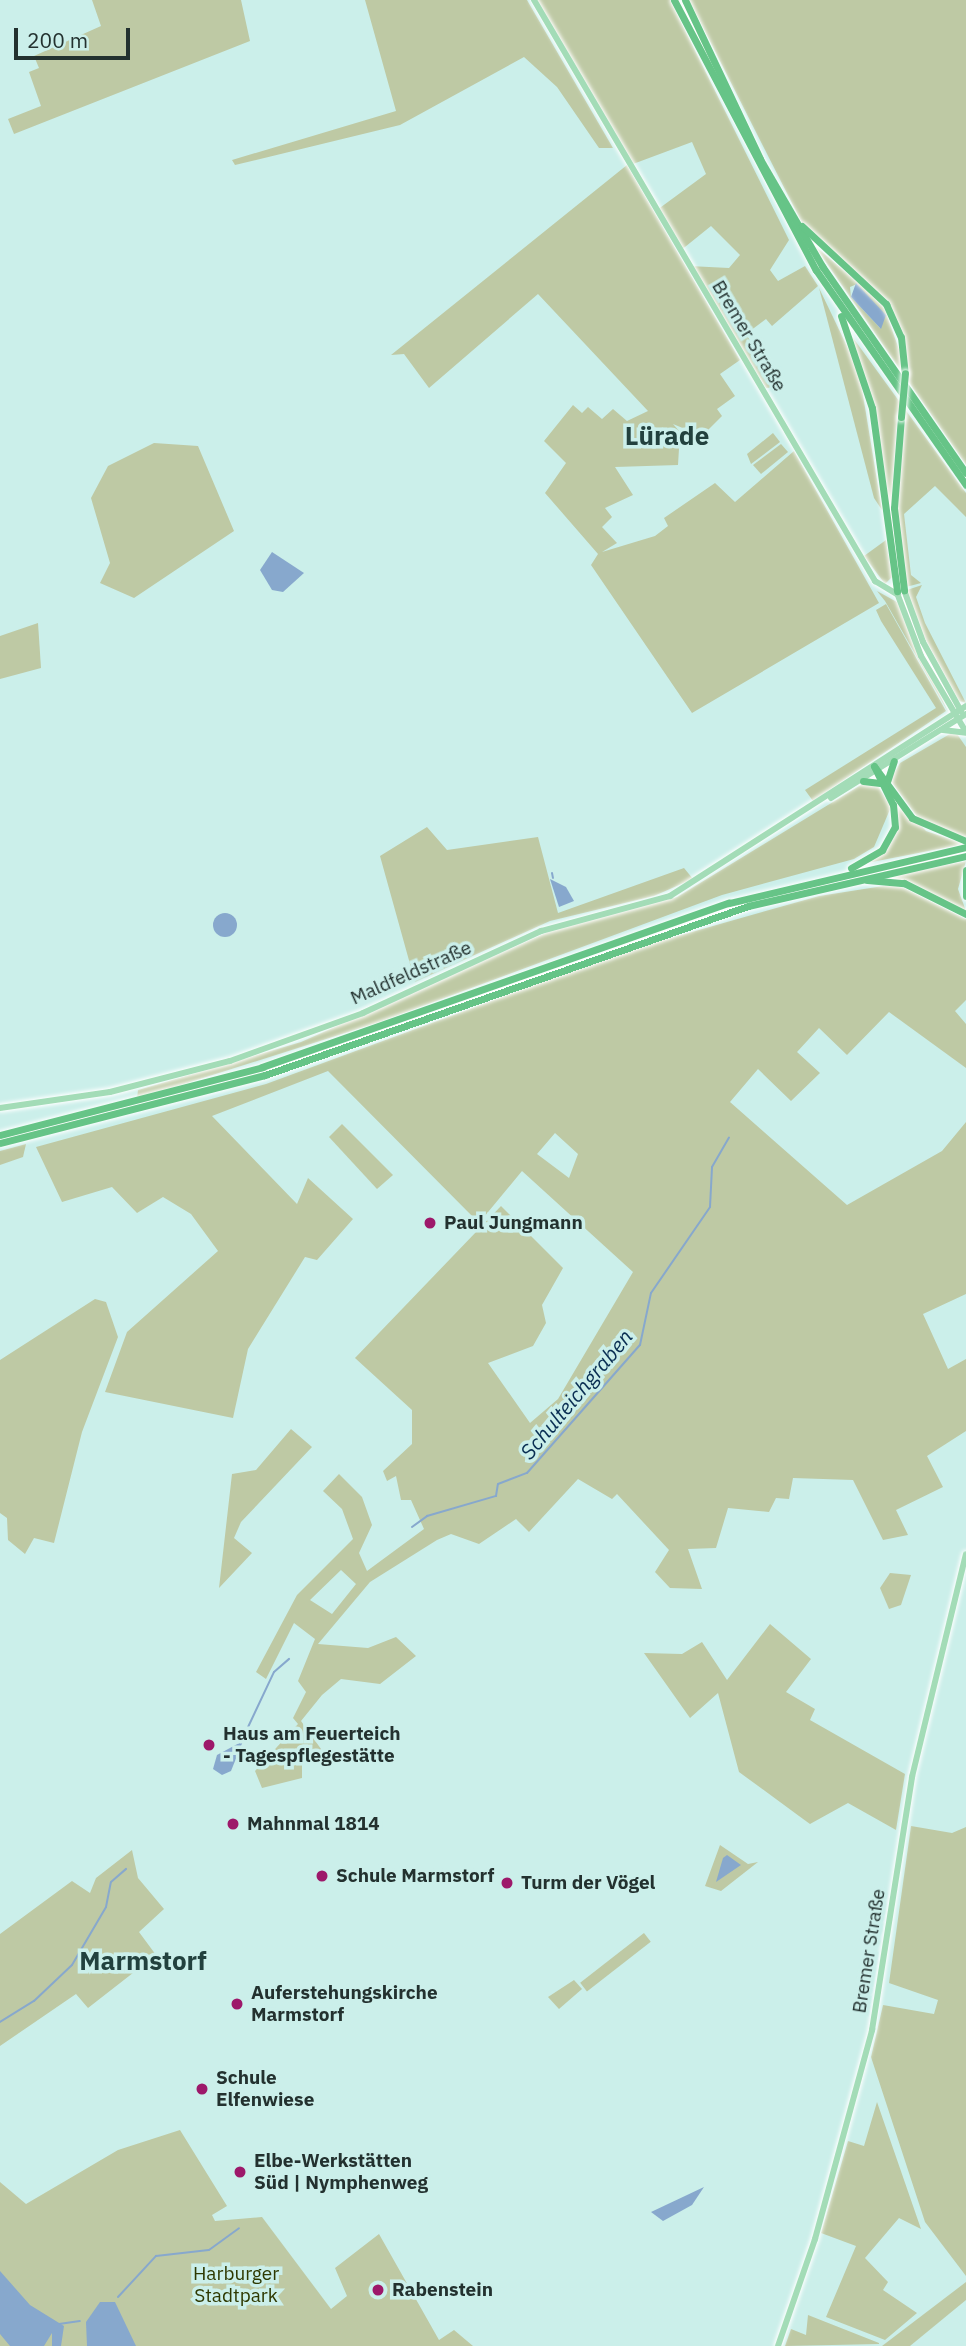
<!DOCTYPE html>
<html>
<head>
<meta charset="utf-8">
<style>
  body { margin:0 }
  #map { position:relative; width:966px; height:2346px; overflow:hidden; background:#cbefea; font-family:"IBM Plex Sans",sans-serif }
  div>[style] { position:absolute }
  [style*='--x'] { left:calc(var(--x)*1px); top:calc(var(--y)*1px); width:calc(var(--w)*1px); rotate:calc(var(--a)*1deg) }
  .green>* { inset:0; background:#bec9a4; transform-origin:0 0 }
  .water>* { inset:0; background:#87a8cd }
  .round { border-radius:50% }
  .stream>* { height:2px; margin:-1px; padding:0 1px; transform-origin:1px; border-radius:1px; background:#87a8cd }
  .roads { filter:drop-shadow(0 0 2px #fff) drop-shadow(0 0 2px #fff) }
  .major>* { height:6px; margin:-3px; padding:0 3px; transform-origin:3px; border-radius:3px; background:#a3dcb7 }
  .highway>* { height:7px; margin:-3.5px; padding:0 3.5px; transform-origin:3.5px; border-radius:3.5px; background:#66c487 }
  .bridges { filter:drop-shadow(0 0 2px #fff) drop-shadow(0 0 2px #fff) }
  .highway-bridge>* { height:7px; margin:-3.5px; padding:0 3.5px; transform-origin:3.5px; border-radius:3.5px; background:#66c487 }
  .dots>* { width:19px; height:19px; translate:-50% -50%; box-sizing:border-box; border:4px solid #cbefea; border-radius:50% }
  span { translate:-50% -50%; white-space:nowrap; text-align:center; line-height:1.15; -webkit-text-stroke:7px #cbefea; paint-order:stroke }
  .street-label { font-size:19px; color:#23312f }
  .poi-label { font-size:19px; color:#23312f; font-weight:700 }
  .left { translate:0 -50%; text-align:left }
  .park-label { font-size:19px; color:#2d3800 }
  .water-label { font-size:21px; color:#092e52; font-style:italic }
  .district-label { font-size:26px; color:#22413e; font-weight:700 }
  .scale { position:absolute; left:14px; top:28px; width:116px; height:32px; box-sizing:border-box; border:4px solid #23312f; border-top:0; padding-left:9px; font-size:21px; line-height:24px; white-space:nowrap; color:#23312f; -webkit-text-stroke:5px #cbefea; paint-order:stroke }
</style>
</head>
<body>
<div id="map">
  <div class="green">
    <div style="clip-path:polygon(92px 0,241px 0,250px 41px,14px 134px,8px 119px,41px 106px,29px 72px,39px 68px,34px 56px,101px 26px)"></div>
    <div style="clip-path:polygon(365px 0,527px 0,613px 148px,599px 148px,557px 87px,524px 57px,400px 125px,235px 165px,232px 160px,396px 111px)"></div>
    <div style="clip-path:polygon(537px 0,670px 0,789px 240px,770px 270px,778px 281px,805px 266px,818px 286px,772px 326px,766px 319px,746px 334px,779px 387px,766px 388px,689px 266px,729px 268px,740px 255px,711px 226px,680px 251px,657px 210px,706px 174px,692px 142px,633px 164px)"></div>
    <div style="clip-path:polygon(evenodd,689px 0,966px 0,966px 465px,814px 245px,883px 304px,908px 375px,905px 340px,888px 301px,802px 223px,689px 0,857px 284px,881px 329px,851px 297px,850px 287px,857px 284px)"></div>
    <div style="clip-path:polygon(627px 165px,740px 360px,720px 374px,735px 396px,717px 409px,722px 416px,702px 436px,673px 424px,680px 432px,678px 465px,615px 467px,633px 495px,605px 508px,612px 517px,602px 527px,617px 543px,602px 552px,655px 536px,668px 526px,664px 518px,715px 483px,735px 502px,794px 451px,879px 603px,692px 713px,591px 565px,598px 554px,545px 493px,566px 463px,544px 441px,573px 405px,582px 413px,588px 407px,602px 419px,613px 409px,627px 421px,648px 411px,538px 294px,429px 388px,404px 354px,391px 355px)"></div>
    <div style="clip-path:polygon(819px 288px,859px 371px,882px 510px,874px 498px)"></div>
    <div style="clip-path:polygon(851px 335px,966px 493px,966px 517px,935px 486px,904px 514px,911px 575px,921px 583px,906px 587px,897px 520px,898px 410px,892px 492px,899px 588px,876px 419px)"></div>
    <div style="clip-path:polygon(773px 433px,780px 442px,751px 464px,747px 454px)"></div>
    <div style="clip-path:polygon(154px 443px,198px 446px,234px 531px,134px 598px,100px 583px,110px 563px,91px 498px,108px 466px)"></div>
    <div style="clip-path:polygon(781px 444px,788px 452px,761px 474px,753px 465px)"></div>
    <div style="clip-path:polygon(886px 540px,892px 577px,885px 584px,864px 556px)"></div>
    <div style="clip-path:polygon(922px 585px,916px 597px,925px 623px,966px 703px,959px 701px,917px 624px,907px 590px)"></div>
    <div style="clip-path:polygon(877px 591px,897px 602px,948px 712px,885px 601px)"></div>
    <div style="clip-path:polygon(886px 604px,946px 711px,813px 801px,805px 790px,936px 708px,881px 621px,876px 610px)"></div>
    <div style="clip-path:polygon(38px 623px,41px 668px,0 679px,0 636px)"></div>
    <div style="clip-path:polygon(955px 731px,966px 747px,966px 838px,921px 822px,890px 780px,900px 763px)"></div>
    <div style="clip-path:polygon(864px 783px,878px 786px,891px 807px,874px 847px,854px 859px,722px 895px,380px 1022px,137px 1099px,138px 1090px,301px 1042px,561px 926px,677px 897px)"></div>
    <div style="clip-path:polygon(888px 789px,926px 831px,965px 844px,867px 863px,887px 847px,897px 826px)"></div>
    <div style="clip-path:polygon(427px 827px,447px 850px,538px 837px,558px 913px,684px 868px,693px 879px,654px 896px,550px 921px,415px 982px,380px 856px)"></div>
    <div style="clip-path:polygon(966px 861px,958px 889px,966px 911px,910px 882px,883px 877px)"></div>
    <div style="clip-path:polygon(evenodd,896px 884px,966px 919px,966px 1000px,955px 1011px,966px 1024px,966px 1068px,889px 1012px,847px 1055px,819px 1028px,797px 1052px,820px 1073px,791px 1101px,758px 1069px,730px 1102px,847px 1205px,942px 1151px,966px 1122px,966px 1294px,923px 1314px,948px 1369px,966px 1359px,966px 1431px,927px 1456px,943px 1487px,896px 1510px,908px 1535px,883px 1540px,853px 1480px,793px 1478px,789px 1499px,776px 1498px,769px 1512px,728px 1508px,716px 1548px,688px 1549px,702px 1589px,670px 1588px,655px 1572px,669px 1550px,617px 1494px,612px 1499px,578px 1479px,529px 1532px,516px 1519px,479px 1544px,451px 1534px,437px 1540px,370px 1582px,318px 1644px,368px 1648px,396px 1637px,416px 1656px,380px 1684px,341px 1679px,322px 1695px,301px 1721px,321px 1749px,302px 1762px,302px 1778px,262px 1788px,255px 1771px,298px 1724px,293px 1718px,306px 1692px,298px 1681px,315px 1639px,294px 1623px,266px 1679px,256px 1672px,297px 1595px,353px 1539px,342px 1509px,323px 1491px,339px 1474px,362px 1497px,372px 1525px,359px 1553px,367px 1571px,424px 1529px,411px 1500px,401px 1500px,396px 1476px,387px 1481px,383px 1471px,412px 1444px,412px 1410px,355px 1358px,501px 1206px,563px 1268px,542px 1305px,546px 1323px,533px 1346px,488px 1363px,530px 1423px,558px 1399px,633px 1272px,522px 1171px,479px 1223px,328px 1071px,212px 1116px,297px 1204px,308px 1178px,353px 1219px,317px 1260px,305px 1257px,248px 1349px,233px 1418px,105px 1392px,127px 1332px,218px 1251px,191px 1214px,163px 1197px,137px 1213px,112px 1187px,62px 1202px,36px 1147px,266px 1084px,635px 948px,819px 896px,896px 884px,555px 1133px,578px 1154px,569px 1178px,537px 1154px,555px 1133px,896px 884px,341px 1570px,356px 1584px,332px 1614px,310px 1600px,341px 1570px)"></div>
    <div style="clip-path:polygon(342px 1124px,393px 1175px,377px 1189px,329px 1137px)"></div>
    <div style="clip-path:polygon(26px 1144px,23px 1157px,0 1165px,0 1151px)"></div>
    <div style="clip-path:polygon(95px 1299px,106px 1302px,118px 1337px,82px 1432px,54px 1543px,34px 1538px,25px 1554px,8px 1540px,7px 1518px,0 1513px,0 1360px)"></div>
    <div style="clip-path:polygon(291px 1429px,312px 1447px,241px 1522px,234px 1538px,252px 1553px,219px 1588px,232px 1474px,256px 1470px)"></div>
    <div style="clip-path:polygon(890px 1573px,911px 1575px,901px 1605px,889px 1609px,880px 1588px)"></div>
    <div style="clip-path:polygon(770px 1624px,811px 1659px,786px 1692px,815px 1709px,810px 1720px,905px 1774px,896px 1830px,848px 1803px,810px 1824px,799px 1816px,739px 1772px,718px 1693px,690px 1718px,644px 1653px,682px 1654px,702px 1642px,727px 1680px)"></div>
    <div style="clip-path:polygon(911px 1826px,952px 1833px,966px 1827px,966px 2276px,925px 2222px,871px 2057px,883px 2005px,934px 2014px,938px 2000px,889px 1983px)"></div>
    <div style="clip-path:polygon(720px 1845px,748px 1864px,758px 1862px,721px 1891px,705px 1886px)"></div>
    <div style="clip-path:polygon(132px 1850px,138px 1878px,164px 1909px,139px 1932px,156px 1955px,88px 2008px,76px 1994px,0 2046px,0 1934px,72px 1881px,90px 1893px,96px 1878px)"></div>
    <div style="left:644px;top:1933px;width:11px;height:81px;rotate:52deg"></div>
    <div style="clip-path:polygon(574px 1980px,582px 1989px,559px 2009px,548px 1997px)"></div>
    <div style="clip-path:polygon(877px 2102px,921px 2229px,899px 2218px,865px 2258px,888px 2282px,883px 2290px,917px 2313px,885px 2340px,826px 2317px,856px 2246px,821px 2233px,848px 2141px,864px 2146px)"></div>
    <div style="clip-path:polygon(180px 2130px,227px 2206px,212px 2215px,215px 2221px,262px 2217px,331px 2309px,347px 2296px,335px 2268px,379px 2234px,439px 2340px,454px 2330px,473px 2346px,0 2346px,0 2182px,26px 2204px,118px 2150px)"></div>
    <div style="clip-path:polygon(966px 2282px,966px 2300px,910px 2346px,882px 2346px)"></div>
    <div style="clip-path:polygon(808px 2315px,879px 2343px,879px 2344px,785px 2346px,791px 2329px,806px 2335px)"></div>
  </div>
  <div class="water">
    <div style="clip-path:polygon(856px 283px,886px 315px,881px 329px,851px 297px)"></div>
    <div style="clip-path:polygon(272px 552px,304px 573px,283px 592px,272px 590px,260px 570px)"></div>
    <div style="clip-path:polygon(550px 879px,566px 887px,574px 901px,559px 907px)"></div>
    <div class="round" style="left:213px;top:913px;width:24px;height:24px"></div>
    <div style="clip-path:polygon(243px 1741px,231px 1771px,222px 1775px,213px 1769px,217px 1755px)"></div>
    <div style="clip-path:polygon(727px 1855px,741px 1865px,716px 1882px,723px 1858px)"></div>
    <div style="clip-path:polygon(704px 2187px,692px 2205px,663px 2221px,651px 2212px)"></div>
    <div style="clip-path:polygon(0 2271px,30px 2305px,64px 2326px,61px 2346px,52px 2346px,52px 2333px,44px 2346px,10px 2346px,0 2334px)"></div>
    <div style="clip-path:polygon(100px 2302px,115px 2302px,136px 2346px,87px 2346px,86px 2322px)"></div>
  </div>
  <div class="stream">
    <div style="--x:552;--y:873;--w:5;--a:79"></div>
    <div style="--x:412;--y:1527;--w:19;--a:-36"></div>
    <div style="--x:427;--y:1516;--w:72;--a:-16.2"></div>
    <div style="--x:496;--y:1496;--w:12;--a:-81"></div>
    <div style="--x:498;--y:1484;--w:31;--a:-21"></div>
    <div style="--x:527;--y:1473;--w:171;--a:-48.6"></div>
    <div style="--x:640;--y:1345;--w:53;--a:-78.1"></div>
    <div style="--x:651;--y:1293;--w:104;--a:-55.5"></div>
    <div style="--x:710;--y:1207;--w:40;--a:-87.1"></div>
    <div style="--x:712;--y:1167;--w:34;--a:-60"></div>
    <div style="--x:241;--y:1742;--w:77;--a:-64.8"></div>
    <div style="--x:274;--y:1672;--w:20;--a:-41"></div>
    <div style="--x:0;--y:2022;--w:40;--a:-32"></div>
    <div style="--x:34;--y:2001;--w:52;--a:-43.5"></div>
    <div style="--x:72;--y:1965;--w:67;--a:-59.6"></div>
    <div style="--x:106;--y:1907;--w:25;--a:-79"></div>
    <div style="--x:111;--y:1882;--w:20;--a:-41"></div>
    <div style="--x:118;--y:2297;--w:56;--a:-47.2"></div>
    <div style="--x:156;--y:2256;--w:53;--a:-6.5"></div>
    <div style="--x:209;--y:2250;--w:37;--a:-36"></div>
    <div style="--x:59;--y:2324;--w:21;--a:-8"></div>
  </div>
  <div class="roads">
    <div class="major">
      <div style="--x:534;--y:0;--w:674;--a:59.59"></div>
      <div style="--x:875;--y:581;--w:27;--a:31"></div>
      <div style="--x:904;--y:590;--w:55;--a:69.9"></div>
      <div style="--x:923;--y:642;--w:79;--a:61.2"></div>
      <div style="--x:897;--y:593;--w:67;--a:69.1"></div>
      <div style="--x:921;--y:656;--w:88;--a:59.4"></div>
      <div style="--x:943;--y:730;--w:23;--a:7"></div>
      <div style="--x:831;--y:798;--w:159;--a:-31.9"></div>
      <div style="--x:0;--y:1108;--w:111;--a:-8.3"></div>
      <div style="--x:110;--y:1092;--w:124;--a:-14.5"></div>
      <div style="--x:230;--y:1061;--w:141;--a:-19.8"></div>
      <div style="--x:363;--y:1013;--w:196;--a:-24.7"></div>
      <div style="--x:541;--y:931;--w:134;--a:-15.2"></div>
      <div style="--x:670;--y:896;--w:352;--a:-32.7"></div>
      <div style="--x:778;--y:2346;--w:113;--a:-70.9"></div>
      <div style="--x:815;--y:2239;--w:217;--a:-74.7"></div>
      <div style="--x:872;--y:2030;--w:256;--a:-81"></div>
      <div style="--x:912;--y:1777;--w:229;--a:-76.4"></div>
    </div>
    <div class="highway">
      <div style="--x:674;--y:0;--w:305;--a:62.3"></div>
      <div style="--x:816;--y:270;--w:262;--a:55.1"></div>
      <div style="--x:685;--y:0;--w:176;--a:64.7"></div>
      <div style="--x:760;--y:159;--w:124;--a:59.9"></div>
      <div style="--x:822;--y:266;--w:252;--a:55.2"></div>
      <div style="--x:802;--y:226;--w:115;--a:42.9"></div>
      <div style="--x:886;--y:304;--w:36;--a:66"></div>
      <div style="--x:901;--y:337;--w:36;--a:84"></div>
      <div style="--x:841;--y:316;--w:97;--a:71.4"></div>
      <div style="--x:872;--y:408;--w:185;--a:82.2"></div>
      <div style="--x:901;--y:417;--w:91;--a:94.4"></div>
      <div style="--x:894;--y:508;--w:83;--a:83"></div>
      <div style="--x:874;--y:766;--w:64;--a:53.8"></div>
      <div style="--x:912;--y:818;--w:59;--a:23.1"></div>
      <div style="--x:863;--y:781;--w:17;--a:7"></div>
      <div style="--x:887;--y:782;--w:22;--a:-72"></div>
      <div style="--x:851;--y:868;--w:36;--a:-30"></div>
      <div style="--x:882;--y:850;--w:26;--a:-61"></div>
      <div style="--x:895;--y:827;--w:22;--a:-95"></div>
      <div style="--x:893;--y:805;--w:43;--a:-116"></div>
      <div style="--x:966;--y:870;--w:26;--a:90"></div>
      <div style="--x:867;--y:880;--w:37;--a:5"></div>
      <div style="--x:904;--y:883;--w:69;--a:26.6"></div>
      <div style="--x:0;--y:1135;--w:271;--a:-14.5"></div>
      <div style="--x:262;--y:1067;--w:495;--a:-19.4"></div>
      <div style="--x:729;--y:903;--w:244;--a:-13.3"></div>
      <div style="--x:0;--y:1143;--w:274;--a:-14.4"></div>
      <div style="--x:265;--y:1075;--w:512;--a:-19.28"></div>
      <div style="--x:748;--y:906;--w:224;--a:-12.9"></div>
    </div>
  </div>
  <div class="bridges">
    <div class="highway-bridge">
      <div style="--x:901;--y:417;--w:44;--a:-84.8"></div>
    </div>
  </div>
  <div class="dots">
    <div style="left:430px;top:1223px;background:#9d186a"></div>
    <div style="left:209px;top:1745px;background:#9d186a"></div>
    <div style="left:233px;top:1824px;background:#9d186a"></div>
    <div style="left:322px;top:1876px;background:#9d186a"></div>
    <div style="left:507px;top:1883px;background:#9d186a"></div>
    <div style="left:237px;top:2004px;background:#9d186a"></div>
    <div style="left:202px;top:2089px;background:#9d186a"></div>
    <div style="left:240px;top:2172px;background:#9d186a"></div>
    <div style="left:378px;top:2290px;background:#9d186a"></div>
  </div>
  <div class="street-label">
    <span style="left:749px;top:336px;rotate:59deg">Bremer Straße</span>
    <span style="left:411px;top:973px;rotate:-24deg">Maldfeldstraße</span>
    <span style="left:869px;top:1951px;rotate:-81deg">Bremer Straße</span>
  </div>
  <div class="poi-label">
    <span class="left" style="left:444px;top:1223px">Paul Jungmann</span>
    <span class="left" style="left:223px;top:1745px">Haus am Feuerteich<br>- Tagespflegestätte</span>
    <span class="left" style="left:247px;top:1824px">Mahnmal 1814</span>
    <span class="left" style="left:336px;top:1876px">Schule Marmstorf</span>
    <span class="left" style="left:521px;top:1883px">Turm der Vögel</span>
    <span class="left" style="left:251px;top:2004px">Auferstehungskirche<br>Marmstorf</span>
    <span class="left" style="left:216px;top:2089px">Schule<br>Elfenwiese</span>
    <span class="left" style="left:254px;top:2172px">Elbe-Werkstätten<br>Süd | Nymphenweg</span>
    <span class="left" style="left:392px;top:2290px">Rabenstein</span>
  </div>
  <div class="park-label">
    <span style="left:236px;top:2285px">Harburger<br>Stadtpark</span>
  </div>
  <div class="water-label">
    <span style="left:576px;top:1394px;rotate:-50deg">Schulteichgraben</span>
  </div>
  <div class="district-label">
    <span style="left:667px;top:436px">Lürade</span>
    <span style="left:143px;top:1961px">Marmstorf</span>
  </div>
  <div class="scale">200 m</div>
</div>
</body>
</html>
